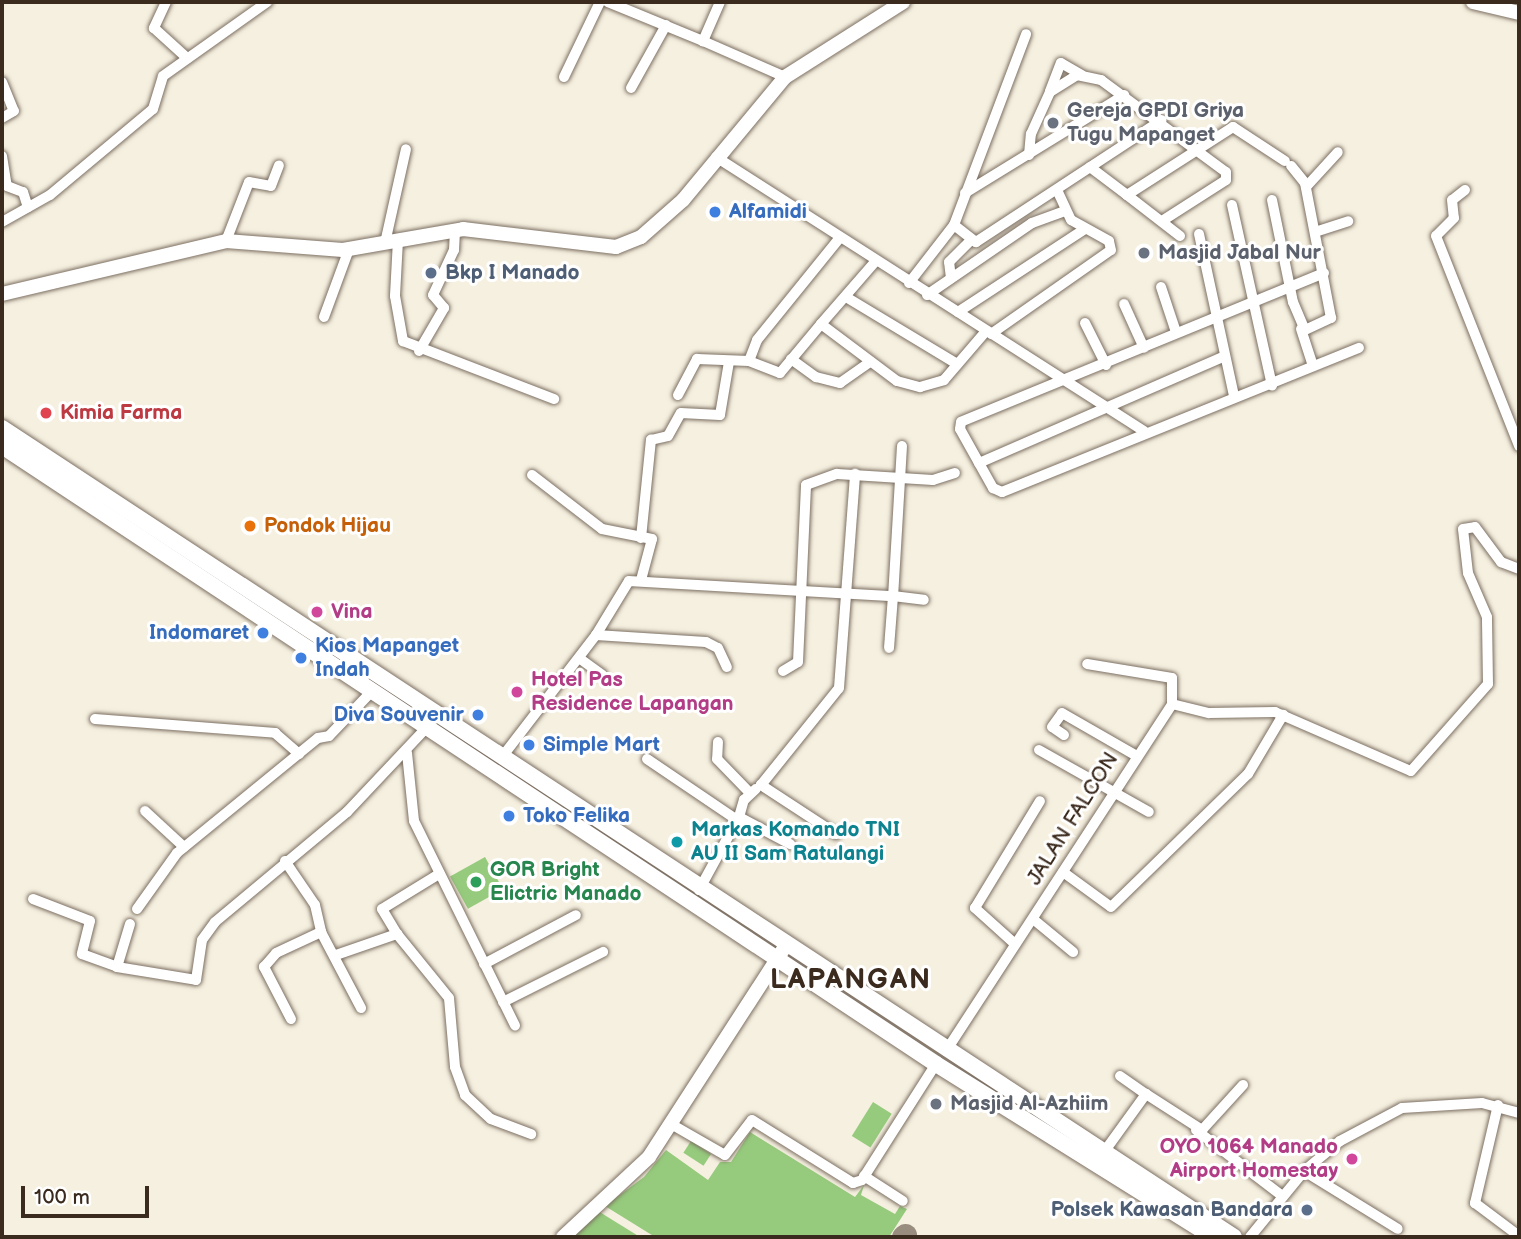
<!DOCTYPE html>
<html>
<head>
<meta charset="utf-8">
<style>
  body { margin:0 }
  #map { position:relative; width:1521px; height:1239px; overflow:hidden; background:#f6f0e0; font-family:"Balsamiq Sans",sans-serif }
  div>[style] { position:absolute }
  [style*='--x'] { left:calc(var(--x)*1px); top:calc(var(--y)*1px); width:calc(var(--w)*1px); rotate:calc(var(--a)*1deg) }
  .green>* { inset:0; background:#96cb7d; transform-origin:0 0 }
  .taxiway>* { height:23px; margin:-11.5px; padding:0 11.5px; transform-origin:11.5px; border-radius:11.5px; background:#988d7f }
  .roads { filter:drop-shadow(0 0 2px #7c6f62) drop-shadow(0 0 2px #7c6f62) }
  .minor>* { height:10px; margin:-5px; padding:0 5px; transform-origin:5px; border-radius:5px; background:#fff }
  .major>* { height:14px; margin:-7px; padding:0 7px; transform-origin:7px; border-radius:7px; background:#fff }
  .highway>* { height:16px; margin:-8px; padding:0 8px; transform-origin:8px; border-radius:8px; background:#fff }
  .dots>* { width:19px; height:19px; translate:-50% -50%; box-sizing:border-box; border:4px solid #fff; border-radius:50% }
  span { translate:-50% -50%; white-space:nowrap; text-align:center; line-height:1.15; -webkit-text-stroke:6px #fff; paint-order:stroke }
  .worship-label { font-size:21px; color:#5b616d; font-weight:700 }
  .left { translate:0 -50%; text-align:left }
  .shop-label { font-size:21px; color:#366cbe; font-weight:700 }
  .right { translate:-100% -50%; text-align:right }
  .service-label { font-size:21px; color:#4e5e75; font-weight:700 }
  .health-label { font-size:21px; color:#be3a42; font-weight:700 }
  .food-label { font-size:21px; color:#c56008; font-weight:700 }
  .hotel-label { font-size:21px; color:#b23c85; font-weight:700 }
  .street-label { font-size:21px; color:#3b2a1e }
  .culture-label { font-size:21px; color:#0d838f; font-weight:700 }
  .leisure-label { font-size:21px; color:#27864d; font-weight:700 }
  .district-label { font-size:28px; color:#3b2a1e; font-weight:700; letter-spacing:2px }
  .frame { position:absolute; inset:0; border:4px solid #3b2a1e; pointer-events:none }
  .scale { position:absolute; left:21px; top:1186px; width:128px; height:32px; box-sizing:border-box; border:4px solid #3b2a1e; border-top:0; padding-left:9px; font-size:21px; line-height:24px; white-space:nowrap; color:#3b2a1e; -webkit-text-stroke:5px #fff; paint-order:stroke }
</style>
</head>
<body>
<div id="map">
  <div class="green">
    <div style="left:485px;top:857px;width:37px;height:40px;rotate:61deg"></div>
    <div style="left:873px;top:1102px;width:22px;height:40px;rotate:32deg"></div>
    <div style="clip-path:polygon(750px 1132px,855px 1197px,864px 1185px,861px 1195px,895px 1214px,900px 1206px,907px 1209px,889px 1237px,655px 1237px,605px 1206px,644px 1177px,666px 1150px,708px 1180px,720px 1162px,731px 1162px)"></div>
    <div style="left:691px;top:1141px;width:24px;height:14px;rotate:33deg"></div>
    <div style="clip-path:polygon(598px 1211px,640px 1237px,569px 1237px)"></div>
  </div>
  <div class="taxiway">
    <div style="--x:903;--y:1237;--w:3;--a:-45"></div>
  </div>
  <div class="roads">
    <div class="minor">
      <div style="--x:166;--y:2;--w:29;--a:115"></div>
      <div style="--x:154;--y:28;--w:45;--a:42.3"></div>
      <div style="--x:608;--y:2;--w:103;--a:22.3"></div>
      <div style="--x:720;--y:2;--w:43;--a:113.6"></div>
      <div style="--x:703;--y:41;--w:90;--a:23.7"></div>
      <div style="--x:564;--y:77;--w:83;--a:-64.4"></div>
      <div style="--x:2;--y:82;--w:31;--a:68"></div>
      <div style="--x:14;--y:111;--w:14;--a:150"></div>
      <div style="--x:631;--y:88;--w:72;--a:-60.9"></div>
      <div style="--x:1050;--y:91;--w:30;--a:-69"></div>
      <div style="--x:1061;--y:63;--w:24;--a:30"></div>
      <div style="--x:1029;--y:155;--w:21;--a:-85"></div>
      <div style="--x:1031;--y:134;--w:46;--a:-65.7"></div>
      <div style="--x:1050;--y:92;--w:32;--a:-32"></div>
      <div style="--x:1077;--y:75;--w:25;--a:12"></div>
      <div style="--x:1101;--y:80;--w:155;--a:36.4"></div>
      <div style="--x:1226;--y:172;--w:8;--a:90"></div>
      <div style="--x:1226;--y:180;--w:76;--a:147.4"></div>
      <div style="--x:2;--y:156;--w:30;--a:81"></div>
      <div style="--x:7;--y:186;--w:17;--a:21"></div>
      <div style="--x:23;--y:192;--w:16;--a:72"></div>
      <div style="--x:716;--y:157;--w:508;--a:32.63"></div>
      <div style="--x:1090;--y:167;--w:46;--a:37.1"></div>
      <div style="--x:1127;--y:195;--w:126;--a:-32.7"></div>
      <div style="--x:1233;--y:127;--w:62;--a:33.2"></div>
      <div style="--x:1306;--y:187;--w:47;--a:-47.6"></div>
      <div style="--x:1465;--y:190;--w:16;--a:142"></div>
      <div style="--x:1452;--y:200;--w:18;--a:84"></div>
      <div style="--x:1454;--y:218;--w:25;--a:135"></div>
      <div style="--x:1436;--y:236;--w:226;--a:68.4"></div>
      <div style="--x:965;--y:193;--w:187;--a:-31.6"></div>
      <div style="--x:1127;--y:195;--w:67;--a:37.7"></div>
      <div style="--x:1272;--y:200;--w:104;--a:78.4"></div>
      <div style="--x:1293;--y:302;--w:30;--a:67"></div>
      <div style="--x:1305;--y:330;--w:29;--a:-25"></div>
      <div style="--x:1331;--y:318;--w:137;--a:-100.9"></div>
      <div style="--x:1305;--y:183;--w:22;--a:-129"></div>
      <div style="--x:1232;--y:205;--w:185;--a:77.5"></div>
      <div style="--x:2;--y:222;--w:55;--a:-29.4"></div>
      <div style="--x:50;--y:195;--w:134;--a:-39.9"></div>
      <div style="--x:153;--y:109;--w:34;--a:-73"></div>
      <div style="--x:163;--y:76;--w:128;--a:-35.4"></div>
      <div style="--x:954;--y:225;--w:28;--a:38"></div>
      <div style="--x:976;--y:242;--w:222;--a:-33.3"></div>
      <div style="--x:1315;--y:232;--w:35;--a:-18"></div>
      <div style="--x:1199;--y:234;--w:166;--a:77.8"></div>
      <div style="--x:398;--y:240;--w:56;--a:93.1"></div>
      <div style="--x:395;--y:296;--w:46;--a:79.9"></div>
      <div style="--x:403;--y:341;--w:162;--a:21"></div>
      <div style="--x:226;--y:241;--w:63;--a:-68.7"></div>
      <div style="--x:249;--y:182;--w:22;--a:10"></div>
      <div style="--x:271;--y:186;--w:22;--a:-69"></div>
      <div style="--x:385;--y:243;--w:96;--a:-77.4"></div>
      <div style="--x:874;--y:263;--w:81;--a:131"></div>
      <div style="--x:821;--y:324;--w:95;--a:36.9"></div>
      <div style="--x:897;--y:381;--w:24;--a:15"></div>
      <div style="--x:920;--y:387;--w:25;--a:-16"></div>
      <div style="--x:944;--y:380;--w:65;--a:-49.4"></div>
      <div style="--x:1324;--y:273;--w:392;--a:157.7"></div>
      <div style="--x:961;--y:422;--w:7;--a:98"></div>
      <div style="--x:960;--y:429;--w:68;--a:60.8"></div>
      <div style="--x:993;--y:488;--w:10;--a:24"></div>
      <div style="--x:1002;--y:492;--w:385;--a:-22"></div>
      <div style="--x:951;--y:278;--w:16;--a:-97"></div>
      <div style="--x:949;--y:262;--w:28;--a:-45"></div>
      <div style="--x:909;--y:283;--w:73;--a:-52.2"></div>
      <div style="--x:954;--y:225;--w:204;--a:-69.3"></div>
      <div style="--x:1161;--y:287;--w:47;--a:71.6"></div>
      <div style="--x:927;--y:295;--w:127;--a:-34.4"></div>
      <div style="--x:1032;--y:223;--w:35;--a:-20"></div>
      <div style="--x:846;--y:297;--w:130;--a:31.1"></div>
      <div style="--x:1124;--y:304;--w:48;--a:65.6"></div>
      <div style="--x:958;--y:312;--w:152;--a:-33.2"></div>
      <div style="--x:324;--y:317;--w:72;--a:-69.8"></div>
      <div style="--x:1085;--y:323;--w:47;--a:63.4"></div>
      <div style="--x:821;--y:324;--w:64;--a:129.9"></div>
      <div style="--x:780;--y:373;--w:33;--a:-159"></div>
      <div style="--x:749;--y:361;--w:22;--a:-69"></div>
      <div style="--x:757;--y:340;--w:129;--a:-51"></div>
      <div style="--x:1301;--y:329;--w:39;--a:72"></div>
      <div style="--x:991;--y:334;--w:146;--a:-35"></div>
      <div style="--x:1111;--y:250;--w:9;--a:-103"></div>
      <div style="--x:1109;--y:241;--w:43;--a:-151.1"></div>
      <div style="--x:1071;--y:220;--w:31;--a:-115"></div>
      <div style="--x:419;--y:351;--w:50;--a:-59.8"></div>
      <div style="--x:444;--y:308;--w:17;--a:-130"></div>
      <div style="--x:433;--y:295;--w:50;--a:-65"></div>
      <div style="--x:454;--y:250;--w:20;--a:-87"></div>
      <div style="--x:791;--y:359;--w:31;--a:36"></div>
      <div style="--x:816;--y:377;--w:25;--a:14"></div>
      <div style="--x:840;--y:383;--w:37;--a:-35"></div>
      <div style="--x:678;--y:395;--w:41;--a:-62.2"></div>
      <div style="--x:697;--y:359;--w:52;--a:2.2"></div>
      <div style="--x:902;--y:446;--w:150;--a:93.4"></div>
      <div style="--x:893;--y:596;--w:31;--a:7"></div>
      <div style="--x:979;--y:463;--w:268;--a:-23.5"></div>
      <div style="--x:532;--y:475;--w:88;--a:37.6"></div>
      <div style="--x:602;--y:529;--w:51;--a:11.3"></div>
      <div style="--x:652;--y:539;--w:42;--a:105"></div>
      <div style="--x:641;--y:538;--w:99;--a:-84.2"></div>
      <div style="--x:651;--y:440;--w:17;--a:-13"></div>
      <div style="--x:668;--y:436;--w:26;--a:-61"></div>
      <div style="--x:681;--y:413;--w:39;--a:3"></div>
      <div style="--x:720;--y:415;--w:54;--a:-80.4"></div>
      <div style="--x:596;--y:635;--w:110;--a:3.6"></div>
      <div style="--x:706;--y:642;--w:13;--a:27"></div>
      <div style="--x:718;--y:648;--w:21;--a:65"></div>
      <div style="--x:579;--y:658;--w:29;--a:36"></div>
      <div style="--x:783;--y:671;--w:17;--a:-31"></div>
      <div style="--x:798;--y:662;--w:177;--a:-87.4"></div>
      <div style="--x:806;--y:485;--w:33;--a:-20"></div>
      <div style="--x:837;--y:474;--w:96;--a:3.6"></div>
      <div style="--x:933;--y:480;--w:23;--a:-18"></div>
      <div style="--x:1172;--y:704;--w:38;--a:14"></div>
      <div style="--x:1209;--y:713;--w:66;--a:-0.9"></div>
      <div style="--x:1275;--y:712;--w:148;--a:23.5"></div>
      <div style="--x:1411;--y:771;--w:116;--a:-48.5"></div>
      <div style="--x:1488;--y:684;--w:67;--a:-90.9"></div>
      <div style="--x:1487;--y:617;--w:48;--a:-113.4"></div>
      <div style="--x:1468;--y:573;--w:44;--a:-96.5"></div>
      <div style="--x:1463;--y:529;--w:12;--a:-9"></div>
      <div style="--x:1475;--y:527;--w:44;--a:53.4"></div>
      <div style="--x:1501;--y:562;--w:19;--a:21"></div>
      <div style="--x:95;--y:719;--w:181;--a:4.4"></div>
      <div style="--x:275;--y:733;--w:32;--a:41"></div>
      <div style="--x:1064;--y:735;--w:14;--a:-146"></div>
      <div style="--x:1052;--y:727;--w:17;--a:-54"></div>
      <div style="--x:1062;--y:713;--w:84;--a:29.9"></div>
      <div style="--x:718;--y:742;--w:17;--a:93"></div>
      <div style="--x:717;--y:759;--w:47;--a:45.9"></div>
      <div style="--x:1039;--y:750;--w:126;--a:29.4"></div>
      <div style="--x:407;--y:753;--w:68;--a:84.1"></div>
      <div style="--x:414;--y:821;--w:228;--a:63.7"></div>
      <div style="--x:502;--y:757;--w:154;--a:-52.4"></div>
      <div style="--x:596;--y:635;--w:63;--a:-58.6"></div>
      <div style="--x:629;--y:581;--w:264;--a:3.3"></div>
      <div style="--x:893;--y:596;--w:52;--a:94.4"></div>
      <div style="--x:647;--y:759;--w:109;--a:34.1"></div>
      <div style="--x:145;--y:811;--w:53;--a:42.7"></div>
      <div style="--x:739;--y:817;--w:18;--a:-74"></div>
      <div style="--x:744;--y:800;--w:16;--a:-43"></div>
      <div style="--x:836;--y:834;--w:90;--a:-146.8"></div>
      <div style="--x:761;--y:785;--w:124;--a:-51.2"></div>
      <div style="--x:839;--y:688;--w:215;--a:-85.7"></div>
      <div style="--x:285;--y:861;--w:53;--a:55.7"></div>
      <div style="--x:315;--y:905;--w:28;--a:77"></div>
      <div style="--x:321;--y:932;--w:86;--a:62.2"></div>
      <div style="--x:1063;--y:872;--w:59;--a:36.1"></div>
      <div style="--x:1111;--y:907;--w:191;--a:-44.2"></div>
      <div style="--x:1248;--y:774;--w:69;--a:-59.3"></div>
      <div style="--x:699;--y:890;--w:83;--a:-61.3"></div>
      <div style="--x:739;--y:817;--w:58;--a:27.9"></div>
      <div style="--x:33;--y:899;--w:61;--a:21.1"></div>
      <div style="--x:90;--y:921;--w:34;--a:104"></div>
      <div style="--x:82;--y:954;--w:37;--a:20"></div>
      <div style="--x:137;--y:909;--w:69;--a:-54.5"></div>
      <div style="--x:177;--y:853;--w:182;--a:-39.2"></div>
      <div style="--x:318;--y:738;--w:11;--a:-10"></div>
      <div style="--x:329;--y:736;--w:62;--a:-46.3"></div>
      <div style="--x:1033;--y:919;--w:52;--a:39.5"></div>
      <div style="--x:130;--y:924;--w:45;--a:106.8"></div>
      <div style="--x:117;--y:967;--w:80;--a:9.3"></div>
      <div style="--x:196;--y:980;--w:40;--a:-81.5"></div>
      <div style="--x:202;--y:940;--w:22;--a:-54"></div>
      <div style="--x:215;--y:922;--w:172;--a:-39.8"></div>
      <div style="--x:347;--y:812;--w:117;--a:-46.7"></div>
      <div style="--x:397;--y:934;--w:29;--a:-121"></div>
      <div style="--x:382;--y:909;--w:67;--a:-31.6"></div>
      <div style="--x:1015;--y:944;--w:54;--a:-138"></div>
      <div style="--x:975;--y:908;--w:125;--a:-58.7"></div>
      <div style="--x:336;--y:955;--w:65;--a:-19"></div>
      <div style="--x:397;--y:934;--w:82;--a:50.9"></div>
      <div style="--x:449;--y:998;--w:69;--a:85"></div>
      <div style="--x:455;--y:1067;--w:30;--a:70"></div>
      <div style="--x:465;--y:1095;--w:35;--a:43"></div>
      <div style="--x:491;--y:1119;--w:43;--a:20.6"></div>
      <div style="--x:484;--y:964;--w:104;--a:-28"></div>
      <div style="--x:503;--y:1002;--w:112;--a:-26.6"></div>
      <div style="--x:291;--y:1019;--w:59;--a:-117.4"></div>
      <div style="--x:264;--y:967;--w:18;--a:-49"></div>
      <div style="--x:276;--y:953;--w:50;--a:-25"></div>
      <div style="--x:946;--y:1051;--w:414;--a:-56.9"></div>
      <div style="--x:1172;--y:704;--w:26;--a:-90"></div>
      <div style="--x:1172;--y:678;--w:86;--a:-170.6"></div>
      <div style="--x:1120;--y:1076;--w:32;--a:35"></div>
      <div style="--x:1498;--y:1105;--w:101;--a:103.2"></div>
      <div style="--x:1475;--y:1203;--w:55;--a:36.9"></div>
      <div style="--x:671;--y:1124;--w:62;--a:29.9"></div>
      <div style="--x:725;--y:1155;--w:44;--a:-52.4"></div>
      <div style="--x:752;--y:1120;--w:119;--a:32"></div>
      <div style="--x:853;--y:1183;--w:9;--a:-18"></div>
      <div style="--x:862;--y:1180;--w:138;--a:-57.5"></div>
      <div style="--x:1196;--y:1130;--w:107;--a:37.4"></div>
      <div style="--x:1104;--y:1152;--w:72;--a:-54.1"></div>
      <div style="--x:1146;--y:1094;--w:67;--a:32.7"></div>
      <div style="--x:1202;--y:1130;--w:61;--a:-47.7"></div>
      <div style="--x:1304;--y:1171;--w:110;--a:31.7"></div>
      <div style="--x:864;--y:1176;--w:46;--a:32.7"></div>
      <div style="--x:1250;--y:1237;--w:85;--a:-50.7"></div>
      <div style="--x:1304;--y:1171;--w:47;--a:-39.8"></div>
      <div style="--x:1340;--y:1141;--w:70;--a:-28"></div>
      <div style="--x:1402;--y:1108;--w:80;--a:-3.6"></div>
      <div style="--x:1482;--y:1103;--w:38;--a:15"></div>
    </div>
    <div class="major">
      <div style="--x:1473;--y:2;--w:47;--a:13.4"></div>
      <div style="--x:2;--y:294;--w:230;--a:-13.3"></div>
      <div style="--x:226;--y:241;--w:117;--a:4.4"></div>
      <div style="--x:343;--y:250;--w:122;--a:-9.9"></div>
      <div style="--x:463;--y:229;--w:154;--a:6.7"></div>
      <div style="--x:616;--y:247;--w:27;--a:-22"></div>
      <div style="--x:641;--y:237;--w:56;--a:-41.4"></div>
      <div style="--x:683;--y:200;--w:160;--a:-50.3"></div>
      <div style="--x:785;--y:77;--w:140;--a:-32.4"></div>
      <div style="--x:563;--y:1237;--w:117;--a:-42.9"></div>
      <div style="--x:649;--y:1157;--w:252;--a:-57.1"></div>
    </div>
    <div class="highway">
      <div style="--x:2;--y:428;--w:1474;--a:33.29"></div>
      <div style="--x:2;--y:446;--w:1120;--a:33.49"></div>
      <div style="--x:936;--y:1064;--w:327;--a:32"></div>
    </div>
  </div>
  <div class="dots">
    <div style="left:1053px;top:123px;background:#6b7280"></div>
    <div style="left:715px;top:212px;background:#3f7fe0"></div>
    <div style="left:1144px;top:253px;background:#6b7280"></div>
    <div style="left:431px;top:273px;background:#5c6f8a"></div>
    <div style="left:46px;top:413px;background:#e0444e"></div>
    <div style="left:250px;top:526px;background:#e8710a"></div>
    <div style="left:317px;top:612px;background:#d1479c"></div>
    <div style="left:263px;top:633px;background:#3f7fe0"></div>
    <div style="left:301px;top:658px;background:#3f7fe0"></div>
    <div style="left:517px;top:692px;background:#d1479c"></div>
    <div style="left:478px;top:715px;background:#3f7fe0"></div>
    <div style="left:529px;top:745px;background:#3f7fe0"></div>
    <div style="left:509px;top:816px;background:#3f7fe0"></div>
    <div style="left:677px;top:842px;background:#0f9aa8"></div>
    <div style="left:476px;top:882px;background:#2e9e5b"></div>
    <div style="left:936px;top:1104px;background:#6b7280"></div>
    <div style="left:1352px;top:1159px;background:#d1479c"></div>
    <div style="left:1307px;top:1210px;background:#5c6f8a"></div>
  </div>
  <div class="worship-label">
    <span class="left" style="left:1067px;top:123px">Gereja GPDI Griya<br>Tugu Mapanget</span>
    <span class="left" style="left:1158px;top:253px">Masjid Jabal Nur</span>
    <span class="left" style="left:950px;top:1104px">Masjid Al-Azhiim</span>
  </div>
  <div class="shop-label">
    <span class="left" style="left:729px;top:212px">Alfamidi</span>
    <span class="right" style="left:249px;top:633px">Indomaret</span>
    <span class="left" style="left:315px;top:658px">Kios Mapanget<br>Indah</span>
    <span class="right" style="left:464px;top:715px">Diva Souvenir</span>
    <span class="left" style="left:543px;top:745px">Simple Mart</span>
    <span class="left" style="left:523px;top:816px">Toko Felika</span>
  </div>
  <div class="service-label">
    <span class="left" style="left:445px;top:273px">Bkp I Manado</span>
    <span class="right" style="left:1293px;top:1210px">Polsek Kawasan Bandara</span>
  </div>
  <div class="health-label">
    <span class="left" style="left:60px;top:413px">Kimia Farma</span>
  </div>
  <div class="food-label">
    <span class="left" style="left:264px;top:526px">Pondok Hijau</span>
  </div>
  <div class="hotel-label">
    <span class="left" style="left:331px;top:612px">Vina</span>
    <span class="left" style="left:531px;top:692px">Hotel Pas<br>Residence Lapangan</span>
    <span class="right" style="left:1338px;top:1159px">OYO 1064 Manado<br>Airport Homestay</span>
  </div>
  <div class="street-label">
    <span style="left:1073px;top:819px;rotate:-58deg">JALAN FALCON</span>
  </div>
  <div class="culture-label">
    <span class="left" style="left:691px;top:842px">Markas Komando TNI<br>AU II Sam Ratulangi</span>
  </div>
  <div class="leisure-label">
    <span class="left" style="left:490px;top:882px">GOR Bright<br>Elictric Manado</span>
  </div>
  <div class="district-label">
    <span style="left:851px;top:980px">LAPANGAN</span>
  </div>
  <div class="frame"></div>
  <div class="scale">100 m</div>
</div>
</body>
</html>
